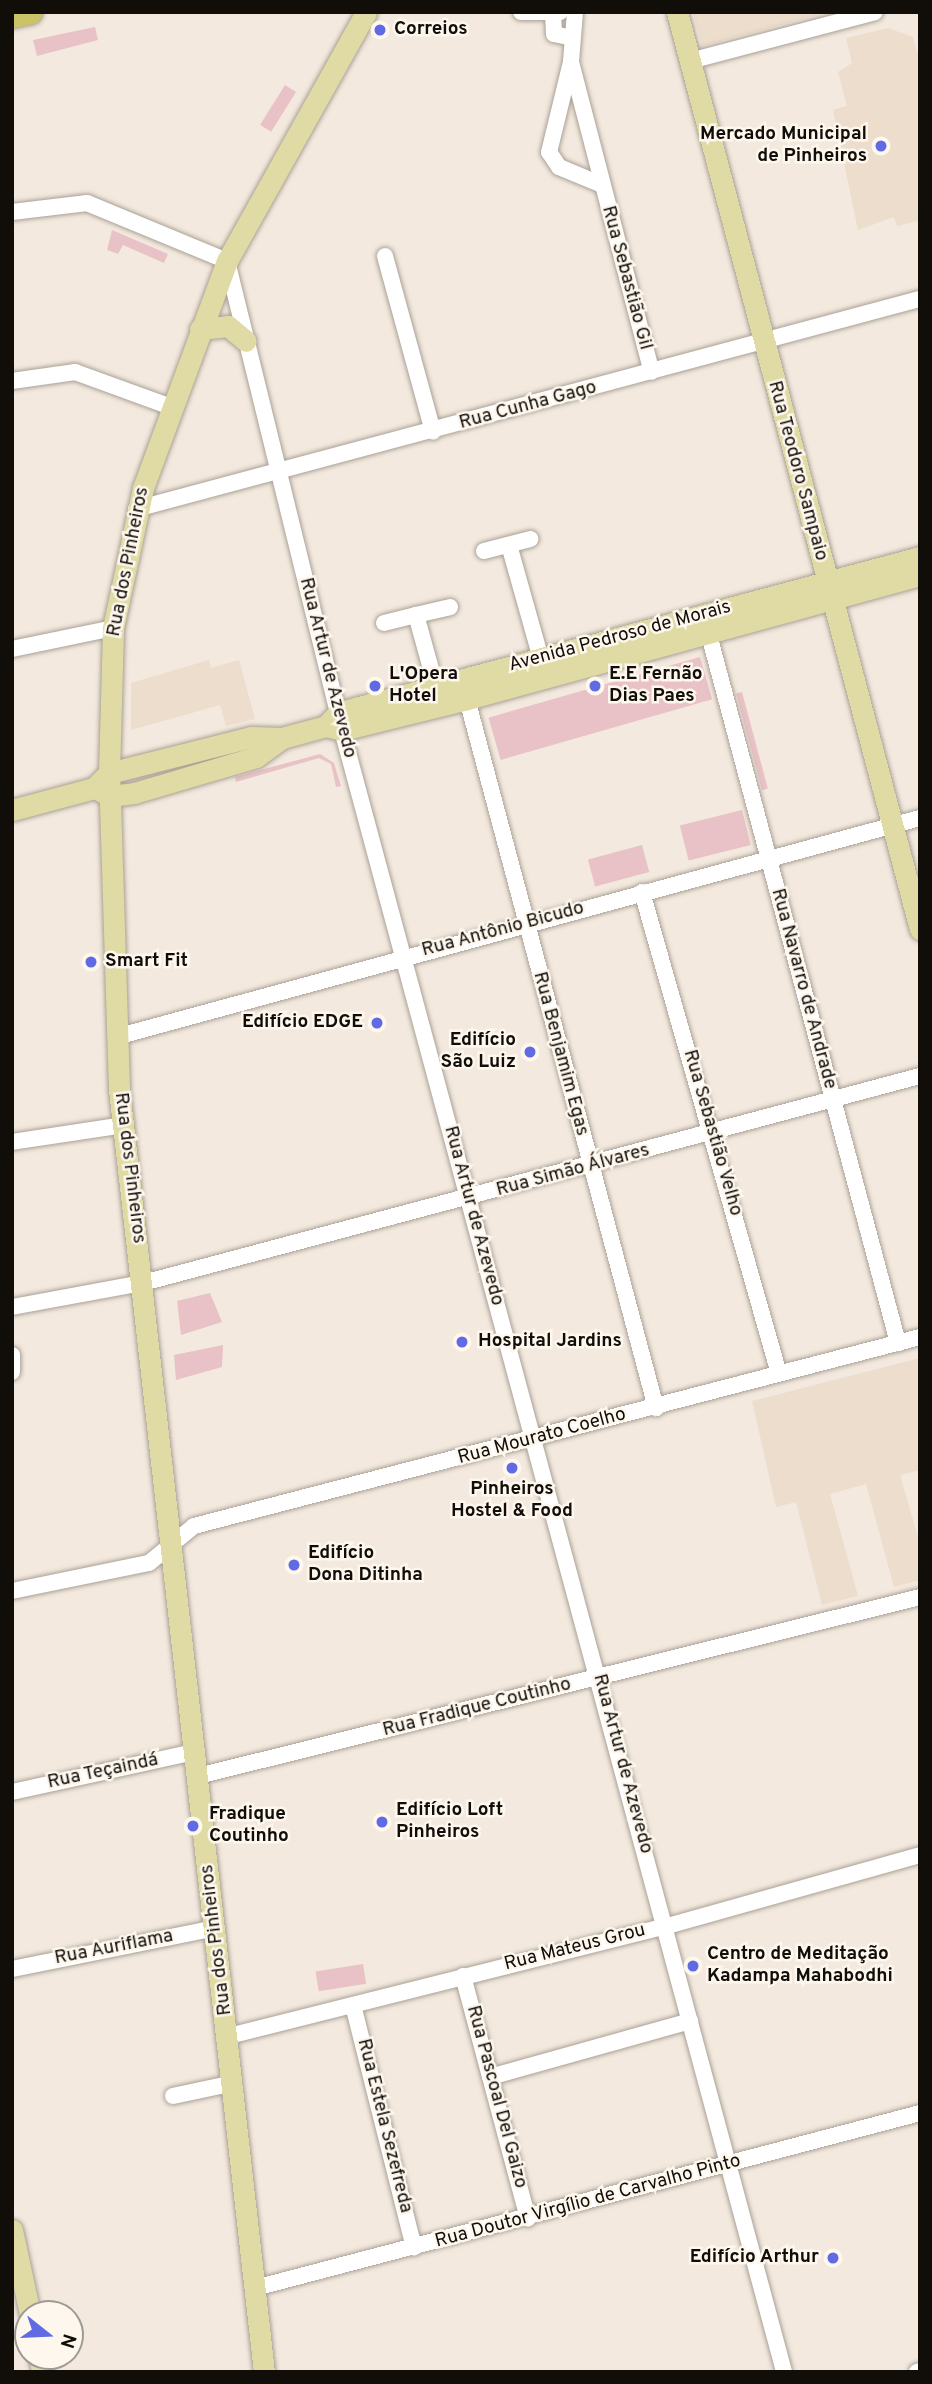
<!DOCTYPE html>
<html>
<head>
<meta charset="utf-8">
<style>
  body { margin:0 }
  #map { position:relative; width:932px; height:2384px; overflow:hidden; background:#f3e9de; font-family:Overpass,sans-serif }
  div>[style] { position:absolute }
  [style*='--x'] { left:calc(var(--x)*1px); top:calc(var(--y)*1px); width:calc(var(--w)*1px); rotate:calc(var(--a)*1deg) }
  .built>* { inset:0; background:#ecddcc }
  .green>* { inset:0; background:#e8c2c6; transform-origin:0 0 }
  .roads { filter:drop-shadow(0 0 2px #aaa196) drop-shadow(0 0 2px #aaa196) }
  .minor>* { height:16px; margin:-8px; padding:0 8px; transform-origin:8px; border-radius:8px; background:#fff }
  .major>* { height:21px; margin:-10.5px; padding:0 10.5px; transform-origin:10.5px; border-radius:10.5px; background:#e0dba4 }
  .highway>* { height:23px; margin:-11.5px; padding:0 11.5px; transform-origin:11.5px; border-radius:11.5px; background:#cbc368 }
  .dots>* { width:19px; height:19px; translate:-50% -50%; box-sizing:border-box; border:4px solid #fef7ee; border-radius:50% }
  span { translate:-50% -50%; white-space:nowrap; text-align:center; line-height:1.15; -webkit-text-stroke:5px #fef7ee; paint-order:stroke }
  .poi-label { font-size:19px; color:#110e0a; font-weight:700 }
  .left { translate:0 -50%; text-align:left }
  .right { translate:-100% -50%; text-align:right }
  .street-label { font-size:19px; color:#110e0a }
  .frame { position:absolute; inset:0; border:14px solid #110e0a; pointer-events:none }
  .north { position:absolute; left:14px; top:2300px; width:70px; height:70px; box-sizing:border-box; background:#fef7ee; border:2px solid #9f9a93; border-radius:50%; rotate:108deg; font-size:19px; font-weight:700; line-height:28px; text-align:center; color:#110e0a }
  .north::after { content:''; display:block; margin:auto; width:24px; height:32px; background:#606ae2; clip-path:polygon(50% 0,100% 100%,50% 72%,0 100%) }
</style>
</head>
<body>
<div id="map">
  <div class="built">
    <div style="clip-path:polygon(693px 12px,829px 12px,702px 46px)"></div>
    <div style="clip-path:polygon(888px 28px,913px 37px,920px 64px,920px 220px,897px 226px,894px 217px,858px 230px,833px 110px,847px 106px,838px 72px,852px 63px,846px 38px)"></div>
    <div style="clip-path:polygon(209px 660px,211px 668px,239px 660px,255px 719px,226px 726px,220px 705px,131px 730px,131px 683px)"></div>
    <div style="clip-path:polygon(920px 1358px,920px 1470px,900px 1475px,920px 1544px,920px 1580px,894px 1587px,866px 1484px,830px 1494px,858px 1596px,822px 1605px,796px 1502px,776px 1507px,752px 1401px)"></div>
  </div>
  <div class="green">
    <div style="clip-path:polygon(95px 27px,98px 40px,37px 56px,33px 40px)"></div>
    <div style="left:285px;top:85px;width:13px;height:47px;rotate:32deg"></div>
    <div style="clip-path:polygon(112px 230px,168px 254px,164px 263px,123px 245px,118px 254px,107px 250px)"></div>
    <div style="left:700px;top:657px;width:44px;height:220px;rotate:74deg"></div>
    <div style="left:742px;top:692px;width:100px;height:6px;rotate:75deg"></div>
    <div style="clip-path:polygon(320px 754px,334px 763px,341px 786px,336px 787px,331px 764px,319px 758px,236px 782px,235px 777px)"></div>
    <div style="left:742px;top:810px;width:36px;height:64px;rotate:76deg"></div>
    <div style="left:642px;top:845px;width:28px;height:56px;rotate:75deg"></div>
    <div style="clip-path:polygon(210px 1293px,222px 1322px,181px 1335px,177px 1301px)"></div>
    <div style="clip-path:polygon(223px 1345px,222px 1367px,176px 1380px,174px 1355px)"></div>
    <div style="left:363px;top:1964px;width:20px;height:48px;rotate:81deg"></div>
  </div>
  <div class="roads">
    <div class="minor">
      <div style="--x:521;--y:12;--w:39;--a:0"></div>
      <div style="--x:575;--y:12;--w:50;--a:94.6"></div>
      <div style="--x:571;--y:62;--w:93;--a:103.7"></div>
      <div style="--x:549;--y:152;--w:18;--a:56"></div>
      <div style="--x:559;--y:167;--w:44;--a:22.5"></div>
      <div style="--x:553;--y:14;--w:20;--a:87"></div>
      <div style="--x:554;--y:34;--w:19;--a:12"></div>
      <div style="--x:690;--y:61;--w:191;--a:-14.8"></div>
      <div style="--x:571;--y:62;--w:320;--a:75.4"></div>
      <div style="--x:12;--y:212;--w:76;--a:-6.8"></div>
      <div style="--x:87;--y:203;--w:152;--a:22.5"></div>
      <div style="--x:227;--y:261;--w:483;--a:76.2"></div>
      <div style="--x:342;--y:730;--w:1700;--a:74.93"></div>
      <div style="--x:385;--y:256;--w:182;--a:74.7"></div>
      <div style="--x:12;--y:381;--w:64;--a:-8.1"></div>
      <div style="--x:75;--y:372;--w:102;--a:20"></div>
      <div style="--x:136;--y:509;--w:812;--a:-15"></div>
      <div style="--x:509;--y:545;--w:118;--a:74.3"></div>
      <div style="--x:484;--y:551;--w:48;--a:-14.6"></div>
      <div style="--x:384;--y:623;--w:33;--a:-14"></div>
      <div style="--x:709;--y:635;--w:733;--a:75.05"></div>
      <div style="--x:12;--y:649;--w:103;--a:-11.7"></div>
      <div style="--x:436;--y:687;--w:75;--a:-105.5"></div>
      <div style="--x:416;--y:615;--w:35;--a:-13"></div>
      <div style="--x:467;--y:699;--w:734;--a:75.07"></div>
      <div style="--x:642;--y:892;--w:501;--a:74.13"></div>
      <div style="--x:116;--y:1037;--w:833;--a:-15.24"></div>
      <div style="--x:12;--y:1142;--w:114;--a:-8.6"></div>
      <div style="--x:12;--y:1307;--w:133;--a:-10.4"></div>
      <div style="--x:143;--y:1283;--w:804;--a:-14.92"></div>
      <div style="--x:12;--y:1355;--w:17;--a:90"></div>
      <div style="--x:12;--y:1591;--w:140;--a:-11.6"></div>
      <div style="--x:149;--y:1563;--w:58;--a:-39.4"></div>
      <div style="--x:194;--y:1526;--w:750;--a:-14.59"></div>
      <div style="--x:198;--y:1776;--w:744;--a:-13.92"></div>
      <div style="--x:12;--y:1792;--w:186;--a:-12.4"></div>
      <div style="--x:12;--y:1969;--w:208;--a:-11.4"></div>
      <div style="--x:463;--y:1976;--w:251;--a:75"></div>
      <div style="--x:353;--y:2005;--w:250;--a:75.9"></div>
      <div style="--x:229;--y:2036;--w:448;--a:-14.1"></div>
      <div style="--x:664;--y:1927;--w:266;--a:-15.7"></div>
      <div style="--x:490;--y:2077;--w:208;--a:-15.6"></div>
      <div style="--x:173;--y:2096;--w:62;--a:-12"></div>
      <div style="--x:255;--y:2288;--w:688;--a:-14.74"></div>
      <div style="--x:917;--y:2372;--w:3;--a:-18"></div>
    </div>
    <div class="major">
      <div style="--x:677;--y:12;--w:949;--a:75.16"></div>
      <div style="--x:200;--y:329;--w:28;--a:-6"></div>
      <div style="--x:228;--y:326;--w:23;--a:40"></div>
      <div style="--x:326;--y:726;--w:16;--a:14"></div>
      <div style="--x:342;--y:730;--w:129;--a:-13.9"></div>
      <div style="--x:467;--y:699;--w:470;--a:-15.3"></div>
      <div style="--x:99;--y:790;--w:13;--a:29"></div>
      <div style="--x:110;--y:796;--w:24;--a:-7"></div>
      <div style="--x:134;--y:793;--w:127;--a:-16.4"></div>
      <div style="--x:256;--y:757;--w:32;--a:-36"></div>
      <div style="--x:12;--y:810;--w:85;--a:-15"></div>
      <div style="--x:94;--y:788;--w:21;--a:-45"></div>
      <div style="--x:109;--y:773;--w:146;--a:-14.2"></div>
      <div style="--x:251;--y:737;--w:31;--a:2"></div>
      <div style="--x:282;--y:738;--w:46;--a:-15.3"></div>
      <div style="--x:326;--y:726;--w:18;--a:-47"></div>
      <div style="--x:338;--y:713;--w:22;--a:-16"></div>
      <div style="--x:359;--y:707;--w:581;--a:-14.97"></div>
      <div style="--x:12;--y:2230;--w:86;--a:77.9"></div>
      <div style="--x:39;--y:2356;--w:16;--a:79"></div>
      <div style="--x:264;--y:2372;--w:1291;--a:-96.45"></div>
      <div style="--x:119;--y:1089;--w:316;--a:-91.8"></div>
      <div style="--x:109;--y:773;--w:145;--a:-88.4"></div>
      <div style="--x:113;--y:628;--w:143;--a:-77.9"></div>
      <div style="--x:143;--y:488;--w:242;--a:-69.7"></div>
      <div style="--x:227;--y:261;--w:285;--a:-60.8"></div>
    </div>
    <div class="highway">
      <div style="--x:12;--y:16;--w:19;--a:-12"></div>
    </div>
  </div>
  <div class="dots">
    <div style="left:380px;top:30px;background:#606ae2"></div>
    <div style="left:881px;top:146px;background:#606ae2"></div>
    <div style="left:375px;top:686px;background:#606ae2"></div>
    <div style="left:595px;top:686px;background:#606ae2"></div>
    <div style="left:91px;top:962px;background:#606ae2"></div>
    <div style="left:377px;top:1023px;background:#606ae2"></div>
    <div style="left:530px;top:1052px;background:#606ae2"></div>
    <div style="left:462px;top:1342px;background:#606ae2"></div>
    <div style="left:512px;top:1468px;background:#606ae2"></div>
    <div style="left:294px;top:1565px;background:#606ae2"></div>
    <div style="left:382px;top:1822px;background:#606ae2"></div>
    <div style="left:193px;top:1826px;background:#606ae2"></div>
    <div style="left:693px;top:1966px;background:#606ae2"></div>
    <div style="left:833px;top:2258px;background:#606ae2"></div>
  </div>
  <div class="poi-label">
    <span class="left" style="left:394px;top:30px">Correios</span>
    <span class="right" style="left:867px;top:146px">Mercado Municipal<br>de Pinheiros</span>
    <span class="left" style="left:389px;top:686px">L'Opera<br>Hotel</span>
    <span class="left" style="left:609px;top:686px">E.E Fernão<br>Dias Paes</span>
    <span class="left" style="left:105px;top:962px">Smart Fit</span>
    <span class="right" style="left:363px;top:1023px">Edifício EDGE</span>
    <span class="right" style="left:516px;top:1052px">Edifício<br>São Luiz</span>
    <span class="left" style="left:478px;top:1342px">Hospital Jardins</span>
    <span style="left:512px;top:1501px">Pinheiros<br>Hostel &amp; Food</span>
    <span class="left" style="left:308px;top:1565px">Edifício<br>Dona Ditinha</span>
    <span class="left" style="left:396px;top:1822px">Edifício Loft<br>Pinheiros</span>
    <span class="left" style="left:209px;top:1826px">Fradique<br>Coutinho</span>
    <span class="left" style="left:707px;top:1966px">Centro de Meditação<br>Kadampa Mahabodhi</span>
    <span class="right" style="left:819px;top:2258px">Edifício Arthur</span>
  </div>
  <div class="street-label">
    <span style="left:626px;top:278px;rotate:75deg">Rua Sebastião Gil</span>
    <span style="left:528px;top:406px;rotate:-15deg">Rua Cunha Gago</span>
    <span style="left:797px;top:471px;rotate:75deg">Rua Teodoro Sampaio</span>
    <span style="left:129px;top:562px;rotate:-79deg">Rua dos Pinheiros</span>
    <span style="left:620px;top:637px;rotate:-15deg">Avenida Pedroso de Morais</span>
    <span style="left:327px;top:668px;rotate:76deg">Rua Artur de Azevedo</span>
    <span style="left:503px;top:930px;rotate:-15deg">Rua Antônio Bicudo</span>
    <span style="left:803px;top:989px;rotate:75deg">Rua Navarro de Andrade</span>
    <span style="left:560px;top:1054px;rotate:75deg">Rua Benjamim Egas</span>
    <span style="left:712px;top:1133px;rotate:74deg">Rua Sebastião Velho</span>
    <span style="left:129px;top:1168px;rotate:83deg">Rua dos Pinheiros</span>
    <span style="left:573px;top:1171px;rotate:-15deg">Rua Simão Álvares</span>
    <span style="left:473px;top:1216px;rotate:75deg">Rua Artur de Azevedo</span>
    <span style="left:542px;top:1437px;rotate:-15deg">Rua Mourato Coelho</span>
    <span style="left:477px;top:1708px;rotate:-14deg">Rua Fradique Coutinho</span>
    <span style="left:622px;top:1764px;rotate:75deg">Rua Artur de Azevedo</span>
    <span style="left:103px;top:1772px;rotate:-12deg">Rua Teçaindá</span>
    <span style="left:217px;top:1940px;rotate:-97deg">Rua dos Pinheiros</span>
    <span style="left:114px;top:1948px;rotate:-11deg">Rua Auriflama</span>
    <span style="left:575px;top:1948px;rotate:-14deg">Rua Mateus Grou</span>
    <span style="left:496px;top:2097px;rotate:75deg">Rua Pascoal Del Gaizo</span>
    <span style="left:384px;top:2126px;rotate:76deg">Rua Estela Sezefreda</span>
    <span style="left:588px;top:2202px;rotate:-15deg">Rua Doutor Virgílio de Carvalho Pinto</span>
  </div>
  <div class="frame"></div>
  <div class="north">N</div>
</div>
</body>
</html>
